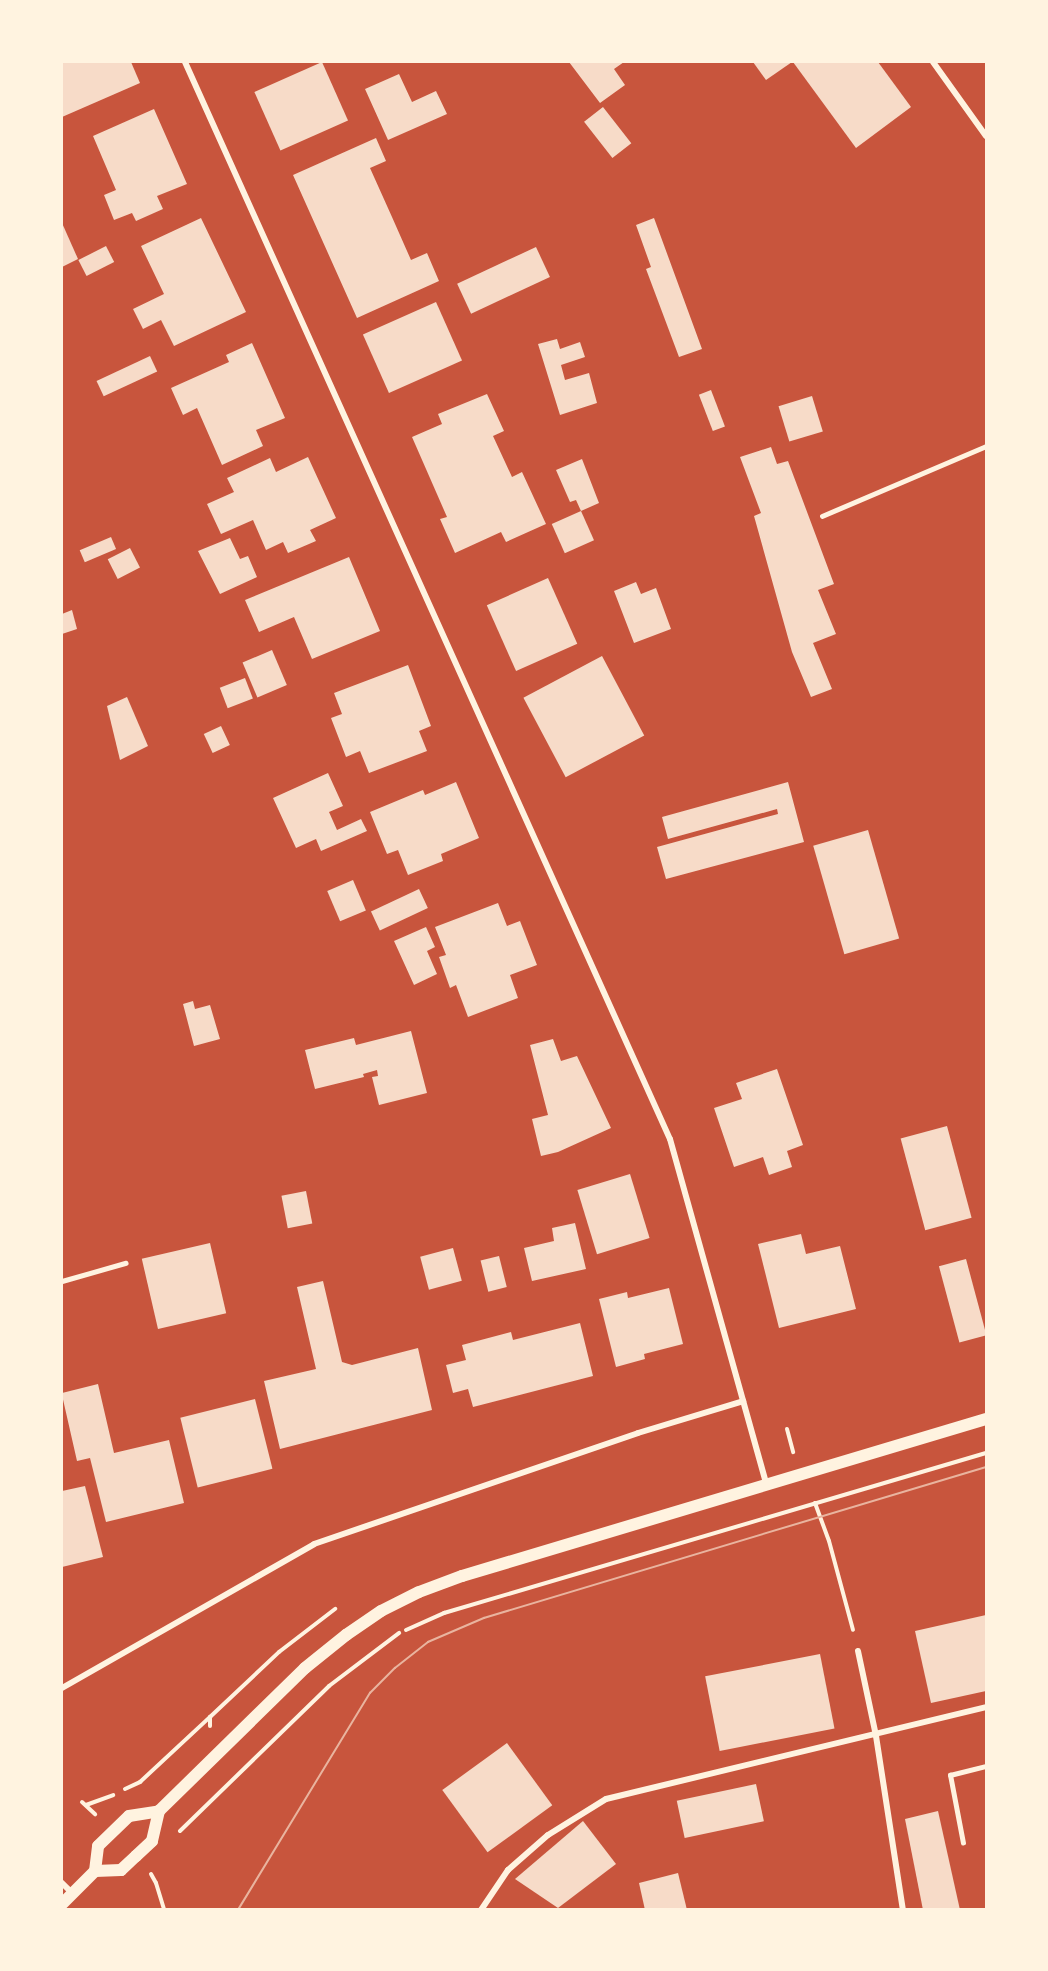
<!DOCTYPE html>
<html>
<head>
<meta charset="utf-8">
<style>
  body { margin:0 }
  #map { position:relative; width:1048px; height:1971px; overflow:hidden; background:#c8553d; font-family:"Alegreya Sans",sans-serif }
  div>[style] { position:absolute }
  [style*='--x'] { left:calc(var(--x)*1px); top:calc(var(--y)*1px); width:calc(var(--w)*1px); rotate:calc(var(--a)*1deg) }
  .building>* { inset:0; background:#f7dbc8; transform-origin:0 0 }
  .path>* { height:4px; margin:-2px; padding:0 2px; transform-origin:2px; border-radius:2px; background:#fff3e0 }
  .service>* { height:4.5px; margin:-2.25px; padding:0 2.25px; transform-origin:2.25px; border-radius:2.25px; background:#fff3e0 }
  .minor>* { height:6px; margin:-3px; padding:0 3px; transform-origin:3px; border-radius:3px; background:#fff3e0 }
  .secondary>* { height:12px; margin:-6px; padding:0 6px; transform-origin:6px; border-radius:6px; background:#fff3e0 }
  .tram>* { height:1.5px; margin:-0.75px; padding:0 0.75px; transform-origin:0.75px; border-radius:0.75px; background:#e9b49f }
  span { translate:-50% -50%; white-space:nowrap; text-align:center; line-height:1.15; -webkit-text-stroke:6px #fff3e0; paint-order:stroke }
  .frame { position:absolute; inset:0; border:63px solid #fff3e0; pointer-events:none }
</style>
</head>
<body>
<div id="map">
  <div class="building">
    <div style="clip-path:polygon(62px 62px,131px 62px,140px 83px,62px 117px)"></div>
    <div style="left:322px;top:62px;width:64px;height:74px;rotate:66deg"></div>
    <div style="clip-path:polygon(569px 62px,624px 62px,614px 69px,625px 85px,600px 103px)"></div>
    <div style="clip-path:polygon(753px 62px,792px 62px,766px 80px)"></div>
    <div style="clip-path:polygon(793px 62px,878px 62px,911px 107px,856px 148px)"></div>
    <div style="clip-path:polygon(399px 74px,412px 102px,436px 91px,447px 114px,388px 140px,365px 89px)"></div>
    <div style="left:603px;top:107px;width:46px;height:24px;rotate:52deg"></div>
    <div style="clip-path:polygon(154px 109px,187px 184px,157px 196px,163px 209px,136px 221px,132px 213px,114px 220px,104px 195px,116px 190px,93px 136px)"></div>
    <div style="clip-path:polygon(376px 138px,386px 161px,370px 168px,392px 217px,411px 260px,427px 253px,439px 281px,357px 318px,293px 175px)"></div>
    <div style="clip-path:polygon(201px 218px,246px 312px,174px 346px,161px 320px,143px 329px,133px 309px,164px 294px,141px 246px)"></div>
    <div style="clip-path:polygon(654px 218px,702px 349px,679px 357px,646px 269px,651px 267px,636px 225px)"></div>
    <div style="clip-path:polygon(62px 223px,78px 259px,62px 267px)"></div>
    <div style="left:106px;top:246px;width:18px;height:31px;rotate:63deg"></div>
    <div style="left:536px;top:247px;width:33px;height:87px;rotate:65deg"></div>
    <div style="left:436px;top:302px;width:64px;height:80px;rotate:66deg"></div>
    <div style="clip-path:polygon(557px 339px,560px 349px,580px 342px,585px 357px,561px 365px,565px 380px,589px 373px,597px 403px,560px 415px,538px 344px)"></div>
    <div style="clip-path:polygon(252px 343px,285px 418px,256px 430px,263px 446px,222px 465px,197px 408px,183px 415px,171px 388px,229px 362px,226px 355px)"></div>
    <div style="left:150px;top:356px;width:17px;height:59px;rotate:65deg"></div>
    <div style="left:711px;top:390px;width:39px;height:13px;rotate:69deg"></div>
    <div style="clip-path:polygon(487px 394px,504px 431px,493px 436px,512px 477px,522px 472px,546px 524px,506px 542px,501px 532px,455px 553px,440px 519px,447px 517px,412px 437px,442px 424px,438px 414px)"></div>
    <div style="left:812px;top:396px;width:37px;height:35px;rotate:73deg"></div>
    <div style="clip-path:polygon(771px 447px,777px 464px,788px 461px,834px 584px,818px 590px,836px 634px,813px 643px,832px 689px,811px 697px,792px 652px,754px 516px,761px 513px,740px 457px)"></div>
    <div style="clip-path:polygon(308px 457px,336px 518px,310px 530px,316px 541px,288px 553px,283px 542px,266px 550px,253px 520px,221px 534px,207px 504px,234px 492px,227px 478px,270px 458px,276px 472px)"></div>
    <div style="clip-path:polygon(582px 459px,599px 503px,581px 511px,576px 500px,570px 502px,556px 470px)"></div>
    <div style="left:581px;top:511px;width:32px;height:32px;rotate:66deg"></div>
    <div style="left:111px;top:537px;width:13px;height:34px;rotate:67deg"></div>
    <div style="clip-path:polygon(230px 538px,240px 559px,248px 556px,257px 577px,220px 594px,198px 551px)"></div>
    <div style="left:130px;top:548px;width:22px;height:25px;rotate:63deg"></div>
    <div style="clip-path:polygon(349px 557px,380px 631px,312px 659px,294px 617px,259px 632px,245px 600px)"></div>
    <div style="left:548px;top:578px;width:72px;height:67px;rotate:66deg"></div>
    <div style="clip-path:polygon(636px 582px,641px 594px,656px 588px,671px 629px,634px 643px,614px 591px)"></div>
    <div style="clip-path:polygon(72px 610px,77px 629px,62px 634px,62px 614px)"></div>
    <div style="left:272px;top:650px;width:38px;height:32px;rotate:67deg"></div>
    <div style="left:602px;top:656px;width:90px;height:89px;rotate:62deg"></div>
    <div style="clip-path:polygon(408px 665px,431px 726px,419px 731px,427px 751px,369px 773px,360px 751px,346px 757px,331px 718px,342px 714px,334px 693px)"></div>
    <div style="left:245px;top:678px;width:22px;height:27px;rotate:69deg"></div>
    <div style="clip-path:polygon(127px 697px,148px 746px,120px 760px,107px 706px)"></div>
    <div style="left:221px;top:726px;width:21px;height:19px;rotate:65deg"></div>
    <div style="clip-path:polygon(328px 773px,343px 806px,329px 812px,337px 830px,361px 819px,367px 831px,321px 851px,316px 839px,296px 848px,273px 798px)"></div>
    <div style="clip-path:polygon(456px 782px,479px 838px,441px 854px,443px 861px,408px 875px,398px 850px,387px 854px,370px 812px,423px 790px,425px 795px)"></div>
    <div style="clip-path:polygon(788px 782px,804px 842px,666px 879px,657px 847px,778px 814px,777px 809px,668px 839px,662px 817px)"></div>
    <div style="left:868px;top:830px;width:113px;height:57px;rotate:74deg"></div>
    <div style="left:353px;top:880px;width:33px;height:28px;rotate:67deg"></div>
    <div style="left:419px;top:889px;width:21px;height:53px;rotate:65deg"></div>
    <div style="clip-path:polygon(498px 903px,507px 926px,520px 921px,537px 965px,510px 975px,518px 998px,468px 1017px,456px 985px,450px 988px,439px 957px,446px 955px,435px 927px)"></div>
    <div style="clip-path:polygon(426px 927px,435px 947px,427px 951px,437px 974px,414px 985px,394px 941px)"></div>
    <div style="clip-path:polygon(193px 1001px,195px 1009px,210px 1005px,220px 1039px,194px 1046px,183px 1004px)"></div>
    <div style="clip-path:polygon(411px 1031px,427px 1093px,379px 1105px,372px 1077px,378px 1076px,377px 1070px,363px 1074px,364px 1077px,315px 1089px,305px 1050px,354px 1038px,356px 1045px)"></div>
    <div style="clip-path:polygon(553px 1039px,561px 1061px,577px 1056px,611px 1128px,558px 1152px,541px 1156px,532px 1119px,548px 1115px,530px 1045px)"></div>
    <div style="clip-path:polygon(777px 1069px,803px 1145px,787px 1151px,792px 1167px,769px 1175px,763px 1157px,734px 1167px,714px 1108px,742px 1099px,736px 1083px)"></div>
    <div style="left:947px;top:1126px;width:95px;height:48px;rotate:75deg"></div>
    <div style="left:630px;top:1174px;width:67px;height:55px;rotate:73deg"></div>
    <div style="left:306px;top:1191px;width:33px;height:25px;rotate:79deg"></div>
    <div style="clip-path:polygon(575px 1223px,586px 1269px,532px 1281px,524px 1248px,554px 1241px,552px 1228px)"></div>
    <div style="clip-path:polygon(801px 1234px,806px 1254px,840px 1246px,856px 1309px,779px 1328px,758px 1244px)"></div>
    <div style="left:210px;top:1243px;width:72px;height:70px;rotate:77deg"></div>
    <div style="left:453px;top:1248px;width:34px;height:34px;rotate:75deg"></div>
    <div style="left:499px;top:1256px;width:32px;height:19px;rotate:76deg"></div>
    <div style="left:966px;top:1259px;width:79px;height:28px;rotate:75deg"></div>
    <div style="clip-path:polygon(323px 1281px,342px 1362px,352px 1365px,418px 1348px,432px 1410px,280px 1449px,264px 1381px,316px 1369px,297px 1287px)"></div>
    <div style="clip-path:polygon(669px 1288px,683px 1344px,644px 1354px,645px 1359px,616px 1367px,599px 1299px,627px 1292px,628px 1298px)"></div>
    <div style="clip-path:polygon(580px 1323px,593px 1376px,473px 1407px,468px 1389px,453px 1393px,446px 1365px,466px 1360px,462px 1345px,511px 1332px,513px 1340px)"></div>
    <div style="clip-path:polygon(98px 1384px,114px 1453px,169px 1440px,184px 1503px,106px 1522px,90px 1458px,77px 1461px,62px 1395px,62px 1393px)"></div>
    <div style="left:255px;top:1399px;width:72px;height:77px;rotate:76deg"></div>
    <div style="clip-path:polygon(85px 1486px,103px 1557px,62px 1567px,62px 1491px)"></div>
    <div style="clip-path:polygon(986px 1615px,986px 1691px,931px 1703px,915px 1631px)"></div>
    <div style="left:820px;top:1654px;width:76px;height:117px;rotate:79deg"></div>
    <div style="left:507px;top:1743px;width:77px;height:80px;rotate:54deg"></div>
    <div style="left:756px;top:1784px;width:38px;height:81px;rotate:78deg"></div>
    <div style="clip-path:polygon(938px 1811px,960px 1910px,923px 1910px,905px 1819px)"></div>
    <div style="clip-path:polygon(583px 1821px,616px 1864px,558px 1908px,515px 1879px)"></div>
    <div style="clip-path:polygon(678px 1873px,687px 1910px,645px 1910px,639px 1883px)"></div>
  </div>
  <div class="path">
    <div style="--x:787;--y:1429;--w:24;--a:75"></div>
    <div style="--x:815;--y:1503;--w:40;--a:69.8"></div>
    <div style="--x:829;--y:1541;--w:92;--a:74.9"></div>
    <div style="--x:406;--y:1630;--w:42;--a:-24.1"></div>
    <div style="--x:444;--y:1613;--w:565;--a:-16.45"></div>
    <div style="--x:210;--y:1726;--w:9;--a:-90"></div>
    <div style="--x:210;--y:1717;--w:95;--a:-43.3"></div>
    <div style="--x:279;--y:1652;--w:71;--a:-37.5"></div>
    <div style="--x:125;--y:1789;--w:17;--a:-25"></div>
    <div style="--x:140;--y:1782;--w:96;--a:-42.9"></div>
    <div style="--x:82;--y:1802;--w:18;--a:43"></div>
    <div style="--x:86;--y:1805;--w:29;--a:-20"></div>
    <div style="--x:180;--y:1831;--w:208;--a:-44.2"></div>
    <div style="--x:329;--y:1686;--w:88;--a:-37.1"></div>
    <div style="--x:151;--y:1874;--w:10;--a:61"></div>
    <div style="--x:156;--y:1883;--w:28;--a:73"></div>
  </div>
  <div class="service">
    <div style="--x:822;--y:516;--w:178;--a:-23.1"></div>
    <div style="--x:62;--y:1281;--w:66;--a:-15.9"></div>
    <div style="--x:963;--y:1843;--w:69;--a:-100.8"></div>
    <div style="--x:950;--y:1775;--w:37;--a:-14"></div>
  </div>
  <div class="minor">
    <div style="--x:185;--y:62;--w:1181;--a:65.76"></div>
    <div style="--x:670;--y:1139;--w:357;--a:74.4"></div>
    <div style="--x:933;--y:62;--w:91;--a:54.4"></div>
    <div style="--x:858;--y:1651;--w:87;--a:78"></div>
    <div style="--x:876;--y:1736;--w:176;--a:81.2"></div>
    <div style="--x:62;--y:1688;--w:290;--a:-29.7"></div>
    <div style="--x:314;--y:1544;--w:342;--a:-18.9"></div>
    <div style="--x:638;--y:1433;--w:110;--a:-16.9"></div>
    <div style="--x:62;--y:1883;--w:14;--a:45"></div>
    <div style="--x:481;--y:1910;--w:48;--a:-56"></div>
    <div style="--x:508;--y:1870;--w:53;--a:-41.2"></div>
    <div style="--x:548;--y:1835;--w:68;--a:-31.8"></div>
    <div style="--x:606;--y:1799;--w:391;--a:-13.6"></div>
  </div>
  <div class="secondary">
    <div style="--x:95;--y:1871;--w:26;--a:-2"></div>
    <div style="--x:121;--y:1870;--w:21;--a:-43"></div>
    <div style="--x:136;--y:1856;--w:22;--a:-43"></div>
    <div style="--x:152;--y:1841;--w:31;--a:-77"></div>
    <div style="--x:62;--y:1904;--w:47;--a:-45"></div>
    <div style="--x:95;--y:1871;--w:25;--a:-83"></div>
    <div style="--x:98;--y:1846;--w:43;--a:-44.1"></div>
    <div style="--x:129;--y:1816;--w:30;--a:-9"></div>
    <div style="--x:159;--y:1811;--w:204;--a:-44.4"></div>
    <div style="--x:305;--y:1668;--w:53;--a:-38.8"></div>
    <div style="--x:346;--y:1635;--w:42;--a:-34.4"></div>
    <div style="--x:381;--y:1611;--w:42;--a:-26.6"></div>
    <div style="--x:419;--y:1592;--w:46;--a:-20.4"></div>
    <div style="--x:462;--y:1576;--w:547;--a:-16.68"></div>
  </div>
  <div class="tram">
    <div style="--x:238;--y:1910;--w:254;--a:-58.7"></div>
    <div style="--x:370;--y:1693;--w:35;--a:-45"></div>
    <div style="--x:395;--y:1668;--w:42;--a:-38.2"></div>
    <div style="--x:428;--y:1642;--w:61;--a:-23.2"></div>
    <div style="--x:484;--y:1618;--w:524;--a:-16.74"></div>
  </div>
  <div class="frame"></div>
</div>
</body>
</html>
